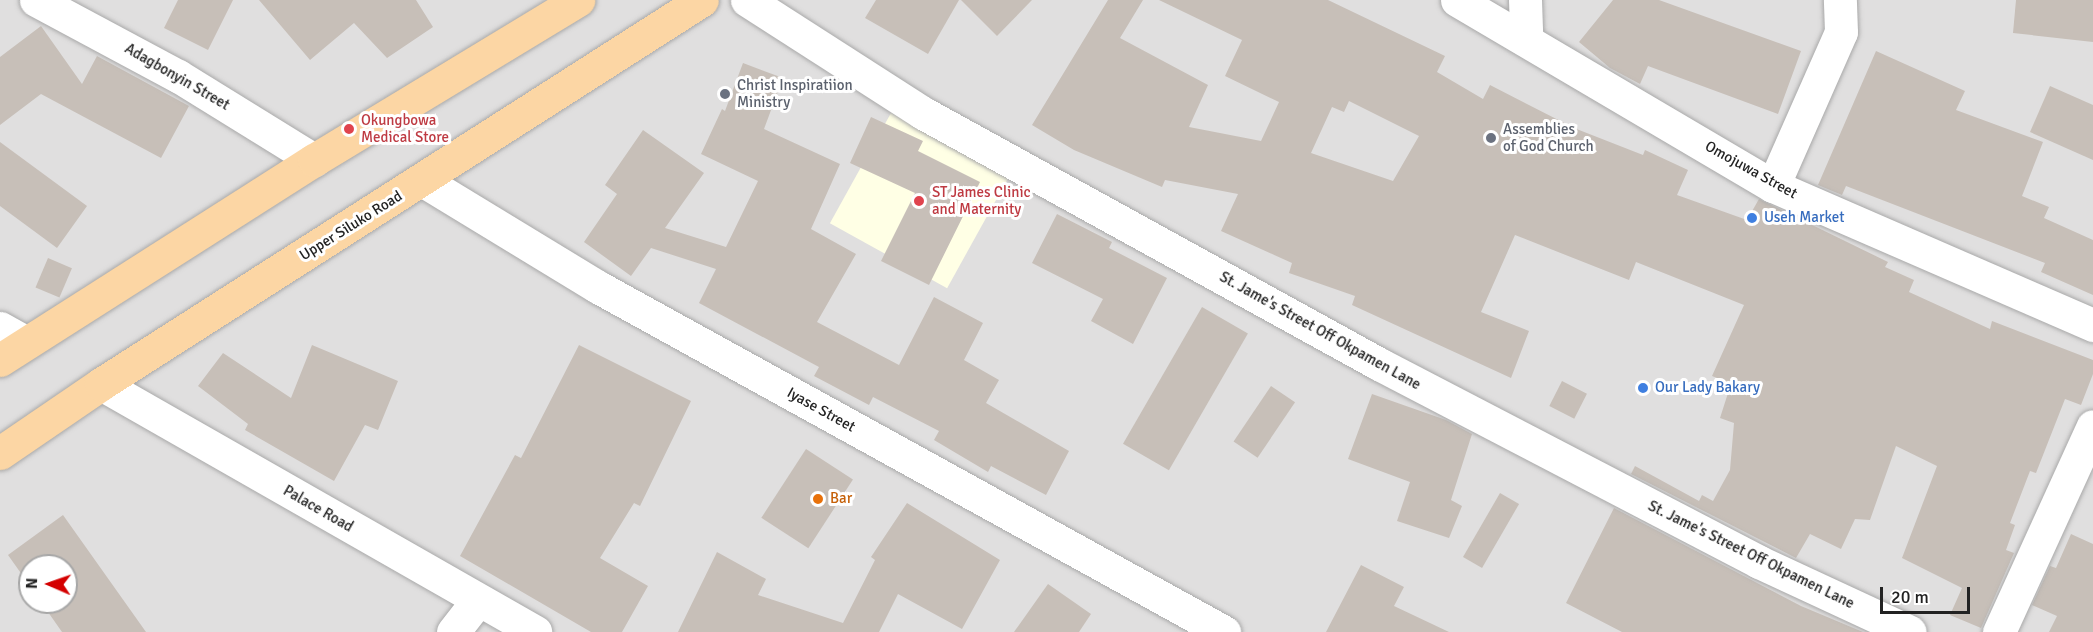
<!DOCTYPE html>
<html>
<head>
<meta charset="utf-8">
<style>
  body { margin:0 }
  #map { position:relative; width:2093px; height:632px; overflow:hidden; background:#f2efe9; font-family:Signika,sans-serif }
  div>[style] { position:absolute }
  [style*='--x'] { left:calc(var(--x)*1px); top:calc(var(--y)*1px); width:calc(var(--w)*1px); rotate:calc(var(--a)*1deg) }
  .residential>* { inset:0; background:#e0dfdf }
  .education>* { inset:0; background:#ffffe5; transform-origin:0 0 }
  .building>* { inset:0; background:#c7bfb8; transform-origin:0 0 }
  .roads { filter:drop-shadow(0 0 2px #a9a9a9) drop-shadow(0 0 2px #a9a9a9) }
  .minor>* { height:33px; margin:-16.5px; padding:0 16.5px; transform-origin:16.5px; border-radius:16.5px; background:#fff }
  .major>* { height:33px; margin:-16.5px; padding:0 16.5px; transform-origin:16.5px; border-radius:16.5px; background:#fcd6a4 }
  .dots>* { width:16px; height:16px; translate:-50% -50%; box-sizing:border-box; border:3px solid #fff; border-radius:50% }
  span { translate:-50% -50%; white-space:nowrap; text-align:center; line-height:1.15; -webkit-text-stroke:6px #fff; paint-order:stroke }
  .street-label { font-size:15px; color:#222 }
  .worship-label { font-size:15px; color:#5b616d }
  .left { translate:0 -50%; text-align:left }
  .health-label { font-size:15px; color:#be3a42 }
  .shop-label { font-size:15px; color:#366cbe }
  .food-label { font-size:15px; color:#c56008 }
  .north { position:absolute; left:18px; top:554px; width:60px; height:60px; box-sizing:border-box; background:#fff; border:2px solid #a7a7a7; border-radius:50%; rotate:272deg; font-size:16px; font-weight:700; line-height:24px; text-align:center; color:#222 }
  .north::after { content:''; display:block; margin:auto; width:21px; height:27px; background:#d40000; clip-path:polygon(50% 0,100% 100%,50% 72%,0 100%) }
  .scale { position:absolute; left:1880px; top:587px; width:90px; height:27px; box-sizing:border-box; border:3px solid #222; border-top:0; padding-left:8px; font-size:18px; line-height:21px; white-space:nowrap; color:#222; -webkit-text-stroke:4px #fff; paint-order:stroke }
</style>
</head>
<body>
<div id="map">
  <div class="residential">
    <div style="clip-path:polygon(evenodd,0 0,2093px 0,2093px 632px,0 632px,0 0,30px 566px,66px 566px,66px 602px,30px 602px,30px 566px)"></div>
  </div>
  <div class="education">
    <div style="left:891px;top:113px;width:134px;height:126px;rotate:29deg"></div>
  </div>
  <div class="building">
    <div style="clip-path:polygon(178px 0,233px 0,208px 50px,164px 28px)"></div>
    <div style="clip-path:polygon(259px 0,416px 0,433px 27px,387px 58px,354px 23px,310px 60px)"></div>
    <div style="clip-path:polygon(876px 0,959px 0,928px 54px,865px 18px)"></div>
    <div style="clip-path:polygon(961px 0,1032px 0,997px 36px)"></div>
    <div style="clip-path:polygon(evenodd,1108px 0,1143px 0,1120px 38px,1208px 85px,1189px 127px,1261px 141px,1279px 102px,1225px 76px,1242px 40px,1159px 0,1328px 0,1445px 56px,1437px 72px,1483px 99px,1490px 85px,1574px 128px,1643px 155px,1645px 150px,1688px 170px,1677px 195px,1747px 220px,1759px 199px,1888px 262px,1885px 267px,1914px 280px,1909px 292px,1990px 329px,1992px 321px,2093px 360px,2093px 374px,2081px 405px,2065px 399px,2036px 473px,2030px 471px,2010px 523px,2015px 525px,2006px 550px,2014px 553px,1981px 628px,1950px 615px,1962px 588px,1902px 558px,1937px 466px,1896px 446px,1870px 520px,1855px 519px,1841px 549px,1810px 534px,1796px 558px,1631px 474px,1635px 466px,1699px 501px,1702px 495px,1713px 501px,1730px 470px,1734px 423px,1720px 418px,1728px 393px,1714px 386px,1717px 378px,1712px 376px,1744px 305px,1636px 262px,1629px 280px,1515px 235px,1481px 312px,1529px 331px,1511px 378px,1352px 305px,1355px 296px,1289px 273px,1292px 263px,1221px 231px,1238px 194px,1165px 180px,1162px 187px,1074px 150px,1032px 125px,1108px 0,1349px 101px,1419px 136px,1393px 181px,1311px 153px,1332px 107px,1344px 112px,1349px 101px)"></div>
    <div style="clip-path:polygon(1613px 0,1659px 0,1801px 51px,1778px 114px,1648px 66px,1640px 84px,1610px 68px,1579px 42px)"></div>
    <div style="clip-path:polygon(2016px 0,2093px 0,2093px 42px,2013px 33px)"></div>
    <div style="clip-path:polygon(41px 26px,82px 84px,97px 56px,189px 106px,161px 158px,41px 94px,0 125px,0 57px)"></div>
    <div style="clip-path:polygon(1876px 51px,1965px 91px,1956px 110px,2043px 142px,2022px 196px,2049px 207px,2044px 218px,2093px 240px,2093px 295px,2041px 272px,2045px 263px,1846px 186px,1842px 195px,1818px 185px)"></div>
    <div style="clip-path:polygon(743px 63px,783px 78px,764px 129px,840px 164px,811px 229px,856px 254px,817px 322px,899px 365px,934px 297px,983px 323px,964px 360px,999px 380px,986px 403px,1069px 451px,1046px 495px,991px 466px,988px 472px,934px 440px,939px 431px,873px 397px,869px 405px,814px 376px,819px 367px,699px 303px,716px 269px,651px 248px,631px 276px,584px 242px,617px 194px,605px 185px,643px 130px,704px 173px,665px 228px,726px 247px,758px 181px,701px 154px,722px 109px,725px 111px)"></div>
    <div style="clip-path:polygon(2050px 86px,2093px 105px,2093px 160px,2030px 132px)"></div>
    <div style="clip-path:polygon(871px 117px,923px 141px,918px 151px,980px 182px,929px 285px,881px 261px,915px 193px,850px 163px)"></div>
    <div style="clip-path:polygon(0 142px,87px 206px,57px 248px,0 206px)"></div>
    <div style="clip-path:polygon(1057px 214px,1112px 242px,1109px 248px,1167px 278px,1133px 344px,1091px 321px,1103px 299px,1032px 263px)"></div>
    <div style="left:48px;top:258px;width:26px;height:32px;rotate:23deg"></div>
    <div style="left:1202px;top:307px;width:53px;height:158px;rotate:30deg"></div>
    <div style="clip-path:polygon(312px 345px,398px 381px,378px 430px,365px 425px,334px 481px,245px 430px,248px 424px,198px 386px,223px 353px,291px 398px)"></div>
    <div style="clip-path:polygon(579px 345px,691px 401px,640px 506px,634px 503px,600px 558px,648px 586px,622px 632px,591px 632px,460px 556px,515px 455px,521px 458px)"></div>
    <div style="left:1562px;top:381px;width:28px;height:28px;rotate:27deg"></div>
    <div style="left:1271px;top:386px;width:29px;height:67px;rotate:34deg"></div>
    <div style="clip-path:polygon(1372px 394px,1446px 420px,1472px 434px,1451px 500px,1462px 506px,1449px 538px,1397px 521px,1410px 482px,1348px 459px)"></div>
    <div style="left:806px;top:449px;width:56px;height:82px;rotate:33deg"></div>
    <div style="left:1500px;top:493px;width:22px;height:74px;rotate:30deg"></div>
    <div style="clip-path:polygon(907px 503px,1000px 560px,962px 629px,898px 594px,879px 632px,678px 632px,717px 552px,766px 579px,758px 595px,843px 623px,875px 560px,871px 557px)"></div>
    <div style="clip-path:polygon(1614px 508px,1801px 606px,1863px 632px,1622px 632px,1566px 603px)"></div>
    <div style="clip-path:polygon(63px 515px,146px 632px,62px 632px,41px 602px,66px 602px,66px 566px,30px 566px,30px 586px,8px 555px)"></div>
    <div style="clip-path:polygon(2071px 534px,2093px 544px,2093px 632px,2049px 632px,2057px 616px,2032px 605px,2050px 566px,2056px 568px)"></div>
    <div style="clip-path:polygon(1361px 565px,1404px 587px,1394px 606px,1449px 632px,1326px 632px)"></div>
    <div style="clip-path:polygon(1048px 584px,1091px 614px,1079px 632px,1014px 632px)"></div>
  </div>
  <div class="roads">
    <div class="minor">
      <div style="--x:36;--y:0;--w:161;--a:28.2"></div>
      <div style="--x:178;--y:76;--w:160;--a:31.7"></div>
      <div style="--x:747;--y:0;--w:209;--a:32.7"></div>
      <div style="--x:923;--y:113;--w:521;--a:28.83"></div>
      <div style="--x:1379;--y:364;--w:428;--a:27.5"></div>
      <div style="--x:1759;--y:562;--w:166;--a:24.9"></div>
      <div style="--x:1457;--y:0;--w:367;--a:30.5"></div>
      <div style="--x:1773;--y:186;--w:349;--a:23.5"></div>
      <div style="--x:1525;--y:0;--w:38;--a:88"></div>
      <div style="--x:422;--y:180;--w:206;--a:31.3"></div>
      <div style="--x:598;--y:287;--w:715;--a:28.86"></div>
      <div style="--x:1773;--y:186;--w:168;--a:-66.2"></div>
      <div style="--x:1841;--y:32;--w:32;--a:-92"></div>
      <div style="--x:0;--y:328;--w:29;--a:29"></div>
      <div style="--x:101;--y:384;--w:500;--a:29.7"></div>
      <div style="--x:453;--y:632;--w:39;--a:-52"></div>
      <div style="--x:1999;--y:632;--w:226;--a:-65.5"></div>
    </div>
    <div class="major">
      <div style="--x:0;--y:360;--w:372;--a:-32.5"></div>
      <div style="--x:314;--y:160;--w:309;--a:-31.2"></div>
      <div style="--x:0;--y:453;--w:122;--a:-34.3"></div>
      <div style="--x:101;--y:384;--w:713;--a:-32.58"></div>
    </div>
  </div>
  <div class="dots">
    <div style="left:725px;top:94px;background:#6b7280"></div>
    <div style="left:349px;top:129px;background:#e0444e"></div>
    <div style="left:1491px;top:138px;background:#6b7280"></div>
    <div style="left:919px;top:201px;background:#e0444e"></div>
    <div style="left:1752px;top:218px;background:#3f7fe0"></div>
    <div style="left:1643px;top:388px;background:#3f7fe0"></div>
    <div style="left:818px;top:499px;background:#e8710a"></div>
  </div>
  <div class="street-label">
    <span style="left:177px;top:77px;rotate:30deg">Adagbonyin Street</span>
    <span style="left:1751px;top:170px;rotate:29deg">Omojuwa Street</span>
    <span style="left:351px;top:226px;rotate:-32deg">Upper Siluko Road</span>
    <span style="left:1320px;top:331px;rotate:29deg">St. Jame's Street Off Okpamen Lane</span>
    <span style="left:821px;top:410px;rotate:29deg">Iyase Street</span>
    <span style="left:318px;top:509px;rotate:30deg">Palace Road</span>
    <span style="left:1751px;top:555px;rotate:26deg">St. Jame's Street Off Okpamen Lane</span>
  </div>
  <div class="worship-label">
    <span class="left" style="left:737px;top:94px">Christ Inspiratiion<br>Ministry</span>
    <span class="left" style="left:1503px;top:138px">Assemblies<br>of God Church</span>
  </div>
  <div class="health-label">
    <span class="left" style="left:361px;top:129px">Okungbowa<br>Medical Store</span>
    <span class="left" style="left:932px;top:201px">ST James Clinic<br>and Maternity</span>
  </div>
  <div class="shop-label">
    <span class="left" style="left:1764px;top:218px">Useh Market</span>
    <span class="left" style="left:1655px;top:388px">Our Lady Bakary</span>
  </div>
  <div class="food-label">
    <span class="left" style="left:830px;top:499px">Bar</span>
  </div>
  <div class="north">N</div>
  <div class="scale">20 m</div>
</div>
</body>
</html>
